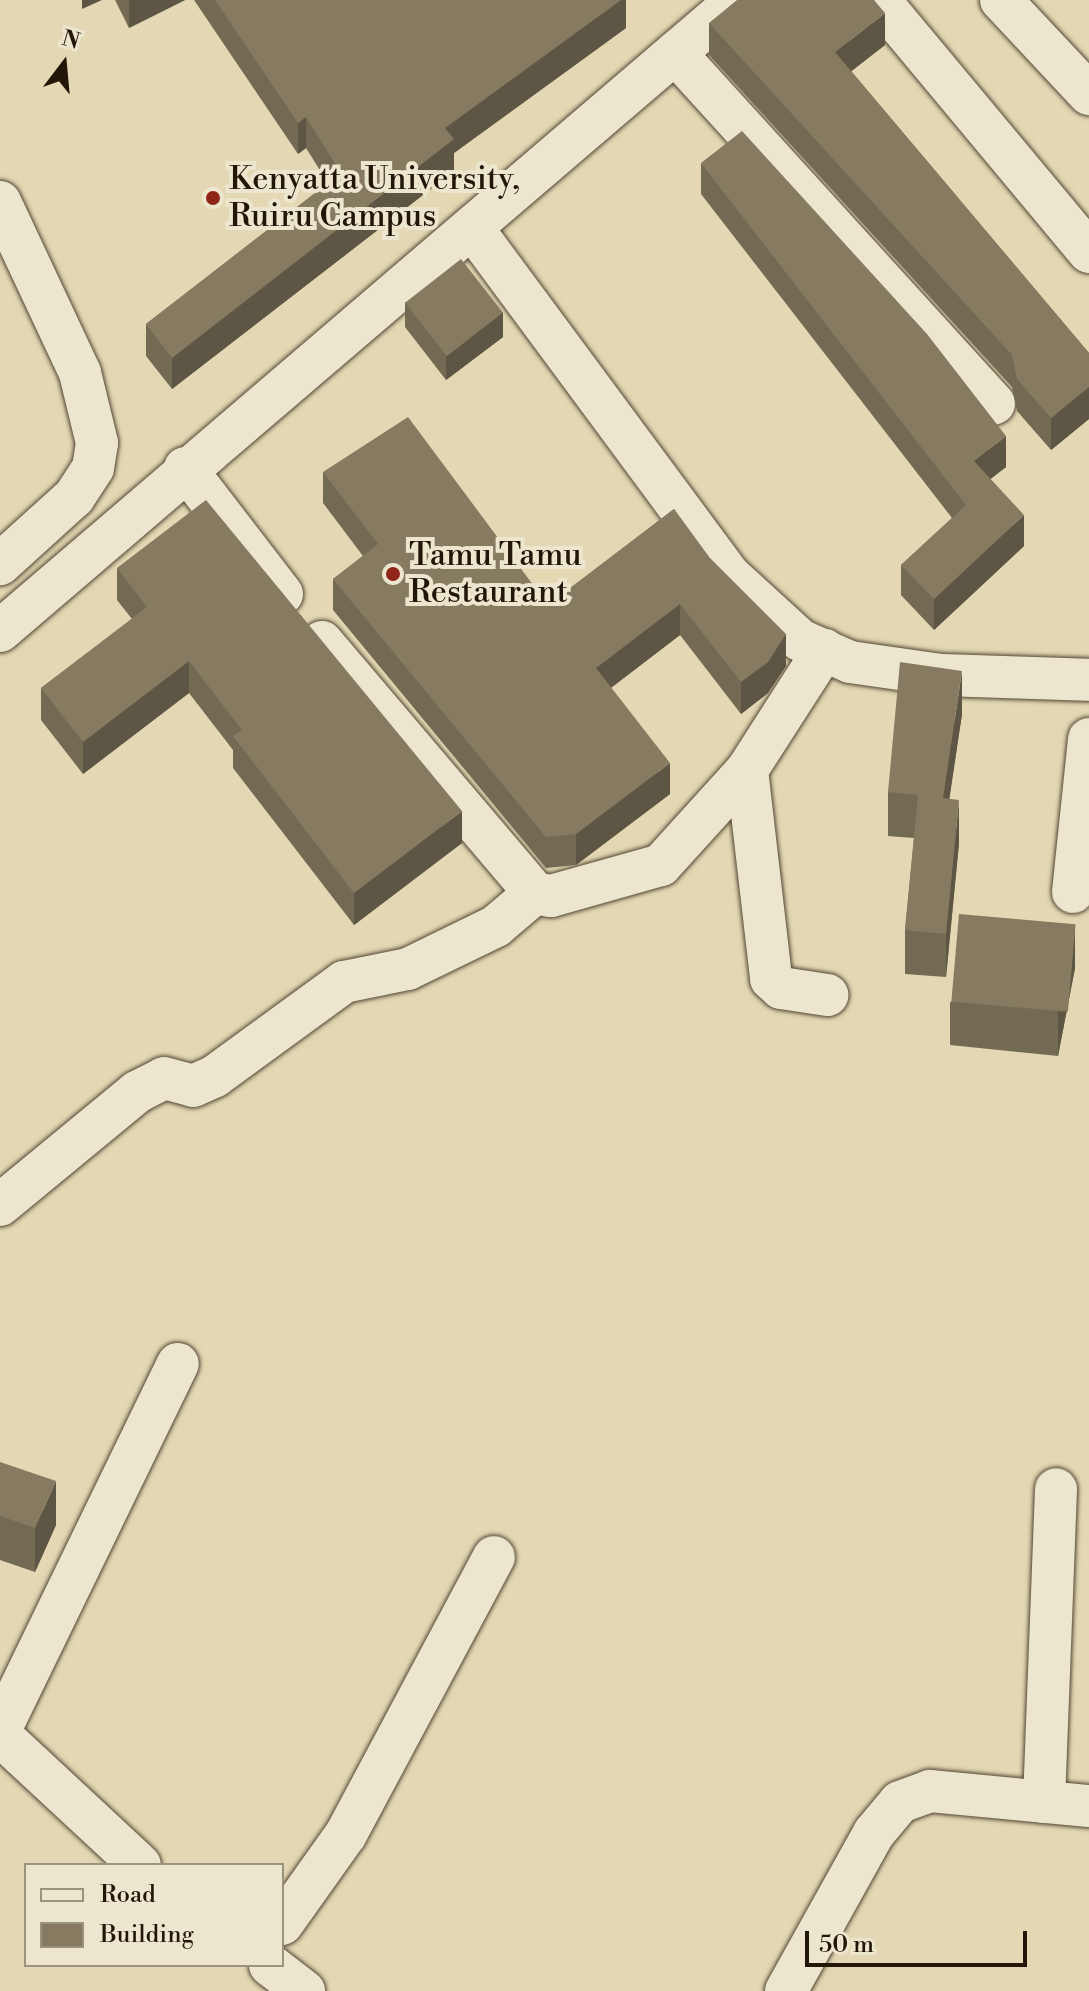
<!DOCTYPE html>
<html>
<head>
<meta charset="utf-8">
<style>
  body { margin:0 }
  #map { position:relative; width:1089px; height:1991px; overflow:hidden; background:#e3d8b3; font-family:"Libre Bodoni",serif }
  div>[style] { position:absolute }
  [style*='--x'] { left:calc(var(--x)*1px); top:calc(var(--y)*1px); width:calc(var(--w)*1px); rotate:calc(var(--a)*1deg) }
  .roads { filter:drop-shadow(0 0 2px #524634) drop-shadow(0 0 2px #524634) }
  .minor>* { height:42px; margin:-21px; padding:0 21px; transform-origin:21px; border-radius:21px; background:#ede6ce }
  .wall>* { inset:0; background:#736a53 }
  .shaded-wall>* { inset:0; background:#5e5644 }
  .building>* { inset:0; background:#867b61; transform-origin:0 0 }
  .dots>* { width:22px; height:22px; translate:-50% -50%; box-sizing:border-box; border:4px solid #ede6ce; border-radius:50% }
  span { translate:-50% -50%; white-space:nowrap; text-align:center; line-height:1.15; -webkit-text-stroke:8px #ede6ce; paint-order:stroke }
  .poi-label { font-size:32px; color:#221609 }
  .left { translate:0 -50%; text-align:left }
  .legend { position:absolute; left:24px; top:1863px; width:260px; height:104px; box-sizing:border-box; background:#ede6ce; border:2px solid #9c937f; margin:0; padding:10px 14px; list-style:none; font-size:24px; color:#221609 }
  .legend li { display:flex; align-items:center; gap:16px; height:40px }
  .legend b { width:40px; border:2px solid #9c937f }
  .north { position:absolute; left:24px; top:24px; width:80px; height:80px; -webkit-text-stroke:6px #ede6ce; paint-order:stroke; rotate:16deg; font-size:22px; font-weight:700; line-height:32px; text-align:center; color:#221609 }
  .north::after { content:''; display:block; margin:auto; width:28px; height:36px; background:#221609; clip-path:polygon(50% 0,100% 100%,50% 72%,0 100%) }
  .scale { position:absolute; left:805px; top:1931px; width:222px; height:36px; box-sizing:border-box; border:4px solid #221609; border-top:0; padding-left:10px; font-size:24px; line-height:28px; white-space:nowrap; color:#221609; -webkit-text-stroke:6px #ede6ce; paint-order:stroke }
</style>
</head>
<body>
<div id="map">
  <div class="roads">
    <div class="minor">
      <div style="--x:879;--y:0;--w:328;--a:50.2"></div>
      <div style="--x:1001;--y:0;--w:129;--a:46.9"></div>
      <div style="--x:675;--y:53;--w:474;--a:47.7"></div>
      <div style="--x:0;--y:202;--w:189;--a:64.9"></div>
      <div style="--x:80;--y:373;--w:72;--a:76.3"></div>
      <div style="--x:97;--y:443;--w:25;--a:99"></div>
      <div style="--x:93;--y:468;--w:35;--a:123"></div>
      <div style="--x:74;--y:497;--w:100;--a:137.8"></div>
      <div style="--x:473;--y:229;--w:430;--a:53.5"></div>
      <div style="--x:729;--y:575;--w:96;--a:42.5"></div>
      <div style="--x:800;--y:640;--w:55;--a:23.7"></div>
      <div style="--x:850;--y:662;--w:92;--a:8.1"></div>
      <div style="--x:941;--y:675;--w:148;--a:1.9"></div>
      <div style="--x:185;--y:468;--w:159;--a:52.4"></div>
      <div style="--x:0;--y:631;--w:970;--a:-40.57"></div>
      <div style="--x:322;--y:642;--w:329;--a:49.7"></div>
      <div style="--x:535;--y:893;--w:16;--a:11"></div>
      <div style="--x:551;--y:896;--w:114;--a:-15.7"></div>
      <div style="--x:661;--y:865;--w:128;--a:-47.8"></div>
      <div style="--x:747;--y:770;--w:143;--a:-57.3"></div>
      <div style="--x:747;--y:770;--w:210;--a:83.4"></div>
      <div style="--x:771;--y:979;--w:13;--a:42"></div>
      <div style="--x:781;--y:988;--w:47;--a:8.7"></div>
      <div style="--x:1073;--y:892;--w:154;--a:-84"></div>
      <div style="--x:0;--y:1205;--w:178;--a:-39.5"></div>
      <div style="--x:137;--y:1092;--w:30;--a:-27"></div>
      <div style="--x:164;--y:1078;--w:30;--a:15"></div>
      <div style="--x:193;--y:1086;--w:24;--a:-24"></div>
      <div style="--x:215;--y:1076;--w:160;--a:-36.1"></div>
      <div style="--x:344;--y:982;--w:65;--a:-11.5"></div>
      <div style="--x:408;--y:969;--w:98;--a:-26"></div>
      <div style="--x:496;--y:926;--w:51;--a:-40.2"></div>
      <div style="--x:0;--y:1730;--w:407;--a:-64.1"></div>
      <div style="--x:0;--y:1735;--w:191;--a:42.9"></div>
      <div style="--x:1044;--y:1802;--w:313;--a:-87.8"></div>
      <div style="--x:282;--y:1924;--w:110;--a:-54.6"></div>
      <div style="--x:346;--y:1834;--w:314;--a:-61.9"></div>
      <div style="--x:270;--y:1965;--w:43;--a:37.4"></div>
      <div style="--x:786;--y:1991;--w:181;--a:-60.9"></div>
      <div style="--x:874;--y:1833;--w:40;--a:-50"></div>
      <div style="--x:900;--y:1802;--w:32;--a:-20"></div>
      <div style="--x:930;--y:1791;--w:160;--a:5.4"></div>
    </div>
  </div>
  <div class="wall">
    <div style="clip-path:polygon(115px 0,185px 0,129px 28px)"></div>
    <div style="clip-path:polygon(194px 0,626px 0,626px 28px,454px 153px,454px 171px,172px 389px,146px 356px,146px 324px,328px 183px,306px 148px,298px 154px)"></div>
    <div style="clip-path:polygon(709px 23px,885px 45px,851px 71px,1089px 353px,1089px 419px,1051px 450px,1017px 411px,1012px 387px,709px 55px)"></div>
    <div style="clip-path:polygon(701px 163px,1006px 467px,990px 479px,1024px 546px,934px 630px,901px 595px,901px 565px,952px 518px,701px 194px)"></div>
    <div style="clip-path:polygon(405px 302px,503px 337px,446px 380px,405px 327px)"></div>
    <div style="clip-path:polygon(323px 472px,548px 605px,674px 509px,786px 666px,768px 693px,741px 714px,680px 635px,611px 688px,670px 794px,576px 865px,546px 868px,333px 610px,333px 579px,363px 556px,323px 503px)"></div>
    <div style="clip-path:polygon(117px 568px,462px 843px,354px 925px,233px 768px,233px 750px,189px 693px,83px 774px,41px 720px,41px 688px,132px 619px,117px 600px)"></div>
    <div style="clip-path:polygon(962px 714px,949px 799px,959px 843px,946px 977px,905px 974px,905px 930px,914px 838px,888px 836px,888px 792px)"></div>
    <div style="clip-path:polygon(1075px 968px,1058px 1056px,950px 1045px,950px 1002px)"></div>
    <div style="clip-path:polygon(0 1462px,56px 1525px,35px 1572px,0 1560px)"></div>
  </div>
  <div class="shaded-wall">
    <div style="clip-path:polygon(82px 0,102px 0,82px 9px)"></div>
    <div style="clip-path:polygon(129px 0,185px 0,129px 28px)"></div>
    <div style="clip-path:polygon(621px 0,626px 0,626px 28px,454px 153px,454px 171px,172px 389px,172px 358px,445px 128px)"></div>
    <div style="clip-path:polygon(885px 13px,885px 45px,835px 84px,835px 52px)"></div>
    <div style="clip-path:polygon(306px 117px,306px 148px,298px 154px,298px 123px)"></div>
    <div style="clip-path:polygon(503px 312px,503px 337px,446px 380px,446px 355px)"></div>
    <div style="clip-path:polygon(1089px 387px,1089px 419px,1051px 450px,1051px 418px)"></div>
    <div style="clip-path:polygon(1006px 436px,1006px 467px,974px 492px,974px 461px)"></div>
    <div style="clip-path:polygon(1024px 515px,1024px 546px,934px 630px,934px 599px)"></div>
    <div style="clip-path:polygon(680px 604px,680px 635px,596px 699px,596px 668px)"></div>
    <div style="clip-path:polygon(786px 634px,786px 666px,768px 693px,741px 714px,741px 682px)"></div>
    <div style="clip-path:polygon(189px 661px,189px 693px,83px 774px,83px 742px)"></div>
    <div style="clip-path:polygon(962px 671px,962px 714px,943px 842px,943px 798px)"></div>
    <div style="clip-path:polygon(670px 763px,670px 794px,576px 865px,576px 834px)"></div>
    <div style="clip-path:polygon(959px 800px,959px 843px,946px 977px,946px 934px)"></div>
    <div style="clip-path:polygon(462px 811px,462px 843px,354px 925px,354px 893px)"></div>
    <div style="clip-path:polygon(1075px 925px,1075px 968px,1058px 1056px,1058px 1012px)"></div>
    <div style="clip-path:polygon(56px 1481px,56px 1525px,35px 1572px,35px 1528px)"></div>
  </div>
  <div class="building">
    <div style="clip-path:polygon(215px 0,621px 0,445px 128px,454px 139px,172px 358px,146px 324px,341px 173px,306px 117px,298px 123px)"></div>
    <div style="clip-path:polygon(737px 0,874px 0,885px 13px,835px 52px,1089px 353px,1089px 387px,1051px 418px,1017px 379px,1012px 355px,709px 23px)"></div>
    <div style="clip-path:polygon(742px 131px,927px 334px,1006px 436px,974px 461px,1024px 515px,934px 599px,901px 565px,966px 505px,701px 163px)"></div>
    <div style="left:461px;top:259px;width:68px;height:71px;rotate:52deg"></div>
    <div style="clip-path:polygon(408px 417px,548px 605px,674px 509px,710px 558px,786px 634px,768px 662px,741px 682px,680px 604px,596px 668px,670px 763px,576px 834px,546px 837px,333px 579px,378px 544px,323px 472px)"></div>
    <div style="clip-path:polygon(206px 500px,462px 811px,354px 893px,233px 736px,242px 730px,189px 661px,83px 742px,41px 688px,147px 607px,117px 568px)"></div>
    <div style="clip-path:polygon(900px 662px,962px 671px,943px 798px,959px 800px,946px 934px,905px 930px,918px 795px,888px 792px)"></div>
    <div style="left:959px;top:914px;width:117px;height:88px;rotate:5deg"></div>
    <div style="clip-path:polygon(0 1462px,56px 1481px,35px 1528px,0 1516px)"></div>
  </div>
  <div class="dots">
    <div style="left:213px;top:198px;background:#8f2418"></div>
    <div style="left:393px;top:574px;background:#8f2418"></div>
  </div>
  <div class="poi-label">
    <span class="left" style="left:229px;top:198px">Kenyatta University,<br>Ruiru Campus</span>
    <span class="left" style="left:409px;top:574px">Tamu Tamu<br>Restaurant</span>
  </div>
  <ul class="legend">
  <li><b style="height:10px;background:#ede6ce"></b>Road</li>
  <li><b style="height:22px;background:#867b61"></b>Building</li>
  </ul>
  <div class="north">N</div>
  <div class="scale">50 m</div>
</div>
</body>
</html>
